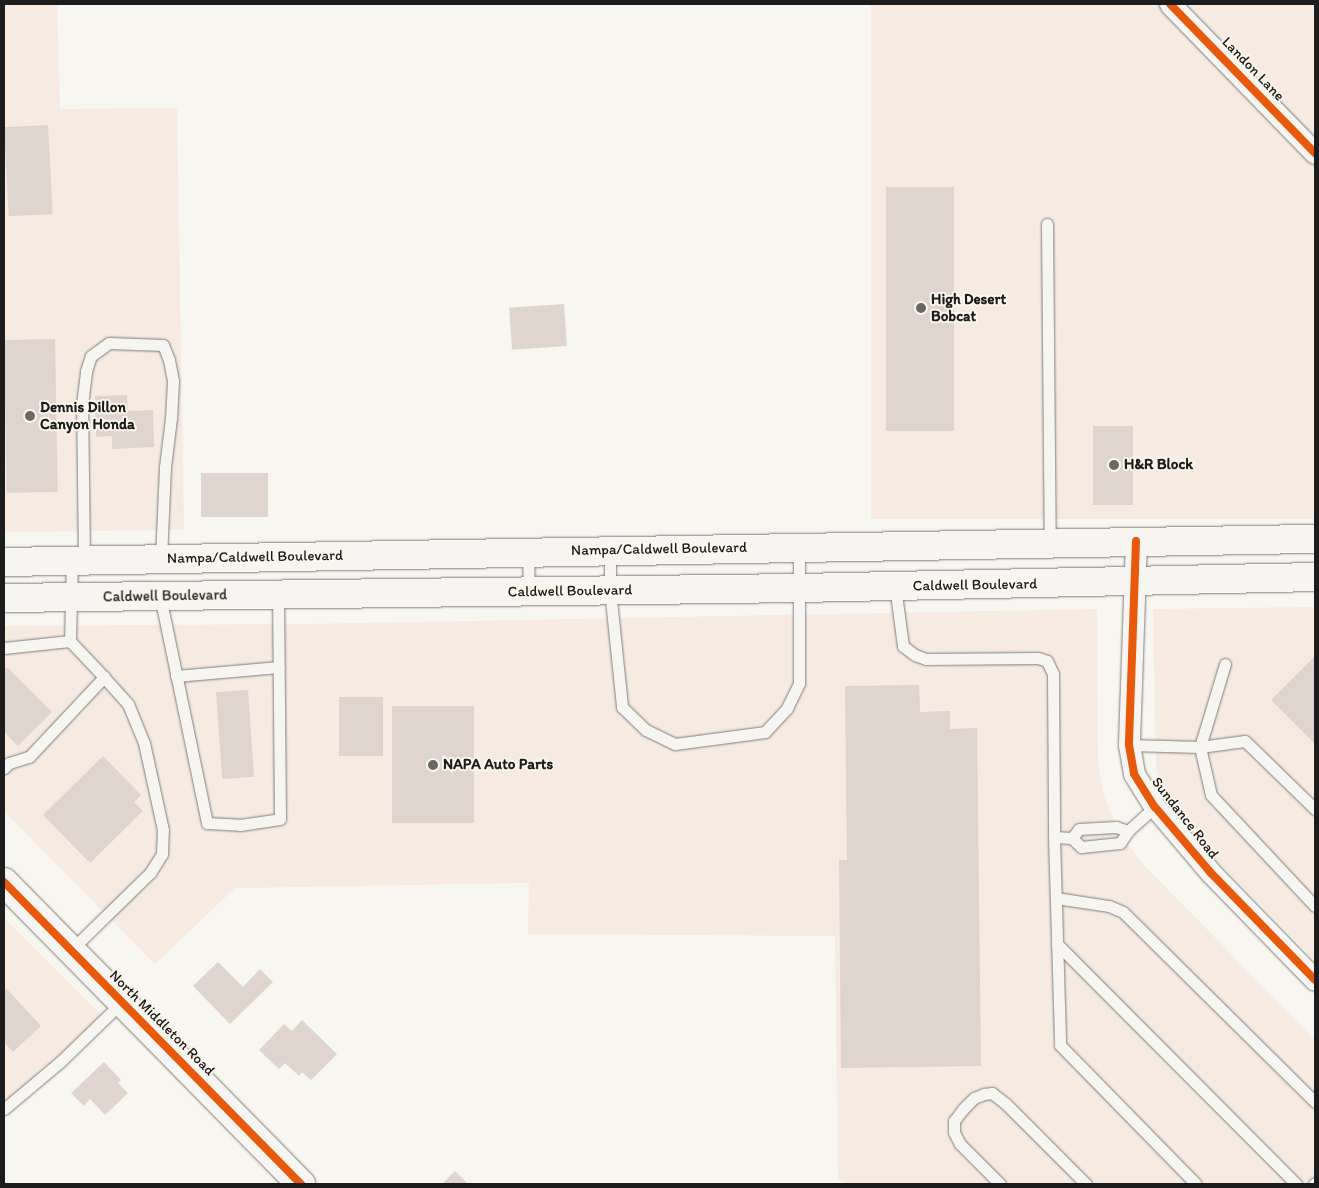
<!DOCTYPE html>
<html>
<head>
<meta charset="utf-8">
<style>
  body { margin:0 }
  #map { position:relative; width:1319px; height:1188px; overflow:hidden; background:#f8f6f0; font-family:Itim,sans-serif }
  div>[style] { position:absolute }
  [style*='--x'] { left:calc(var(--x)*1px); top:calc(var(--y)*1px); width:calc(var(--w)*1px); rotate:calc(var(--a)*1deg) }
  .built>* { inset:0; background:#f6eae1; transform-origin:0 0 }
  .building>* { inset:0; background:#dfd4ce; transform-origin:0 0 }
  .roads { filter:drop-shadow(0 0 1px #7f7e7b) drop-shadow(0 0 1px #7f7e7b) }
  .service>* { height:11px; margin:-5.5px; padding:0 5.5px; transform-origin:5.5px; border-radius:5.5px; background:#f6f5f1 }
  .minor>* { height:21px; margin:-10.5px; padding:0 10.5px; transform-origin:10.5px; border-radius:10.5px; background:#f6f5f1 }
  .tertiary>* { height:28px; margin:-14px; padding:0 14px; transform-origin:14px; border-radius:14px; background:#f6f5f1 }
  .primary>* { height:28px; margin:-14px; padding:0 14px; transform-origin:14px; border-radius:14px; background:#f6f5f1 }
  .cycleway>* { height:8px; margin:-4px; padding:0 4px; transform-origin:4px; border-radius:4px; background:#e8590c }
  .dots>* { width:14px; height:14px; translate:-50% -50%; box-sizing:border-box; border:2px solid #fbf7ec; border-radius:50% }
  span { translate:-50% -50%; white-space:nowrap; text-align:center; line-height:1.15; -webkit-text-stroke:4px #fbf7ec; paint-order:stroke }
  .street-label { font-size:15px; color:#1c1c1c }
  .poi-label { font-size:15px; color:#1c1c1c; font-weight:700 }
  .left { translate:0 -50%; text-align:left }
  .frame { position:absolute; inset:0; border:5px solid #1c1c1c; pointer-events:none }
</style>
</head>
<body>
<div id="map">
  <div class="built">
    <div style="clip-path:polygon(4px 4px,57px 4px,60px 109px,177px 108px,184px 530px,4px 532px)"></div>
    <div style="left:871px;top:4px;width:444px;height:515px"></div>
    <div style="clip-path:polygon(1315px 607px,1315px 960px,1184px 827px,1166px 799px,1156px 770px,1153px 609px)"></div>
    <div style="clip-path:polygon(1097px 609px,1098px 764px,1104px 796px,1120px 834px,1143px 864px,1315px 1040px,1315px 1184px,849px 1184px,838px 1180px,835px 936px,528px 934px,529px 883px,235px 888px,155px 964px,4px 811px,4px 626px,306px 624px)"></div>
    <div style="clip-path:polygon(4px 918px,102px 1016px,4px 1113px)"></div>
  </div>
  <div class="building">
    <div style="left:48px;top:125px;width:89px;height:44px;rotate:87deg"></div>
    <div style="left:886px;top:187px;width:68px;height:244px"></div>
    <div style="left:564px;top:304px;width:42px;height:55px;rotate:86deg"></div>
    <div style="left:55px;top:339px;width:153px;height:51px;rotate:89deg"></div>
    <div style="clip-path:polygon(127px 395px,128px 411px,153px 410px,154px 447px,112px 449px,112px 436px,96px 437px,95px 396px)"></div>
    <div style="left:1093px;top:426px;width:40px;height:79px"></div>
    <div style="left:268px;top:473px;width:44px;height:67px;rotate:90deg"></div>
    <div style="clip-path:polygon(1315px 656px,1315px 744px,1271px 700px)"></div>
    <div style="clip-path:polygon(4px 668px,8px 668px,52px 712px,18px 746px,4px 732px)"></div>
    <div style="clip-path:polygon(919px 685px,920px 712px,950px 711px,950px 729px,977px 728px,981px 1066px,841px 1068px,839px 860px,847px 860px,845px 686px)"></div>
    <div style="left:248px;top:690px;width:87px;height:32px;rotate:86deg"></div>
    <div style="left:339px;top:697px;width:44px;height:59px"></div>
    <div style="left:474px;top:706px;width:117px;height:82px;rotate:90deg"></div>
    <div style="clip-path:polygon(103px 756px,141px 795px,134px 802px,143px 811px,90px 863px,43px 815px)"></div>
    <div style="clip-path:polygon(218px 962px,243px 987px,260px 969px,273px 982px,230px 1024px,193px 986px)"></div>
    <div style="clip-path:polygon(6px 988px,41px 1026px,13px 1052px,4px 1042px,4px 990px)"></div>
    <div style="clip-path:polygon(302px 1020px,337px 1054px,311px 1080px,302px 1072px,299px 1076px,285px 1063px,279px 1069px,259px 1050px,284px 1024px,292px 1031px)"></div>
    <div style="clip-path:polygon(104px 1062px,121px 1080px,118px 1083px,128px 1093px,105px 1115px,90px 1099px,84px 1106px,71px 1093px)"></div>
    <div style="clip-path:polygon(455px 1171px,468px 1184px,442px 1184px)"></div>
  </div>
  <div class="roads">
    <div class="service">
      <div style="--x:1047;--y:224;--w:318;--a:89.5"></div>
      <div style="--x:528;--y:552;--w:40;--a:88.6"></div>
      <div style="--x:610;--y:552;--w:38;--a:90"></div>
      <div style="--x:610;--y:590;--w:118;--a:84.1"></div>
      <div style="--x:622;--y:707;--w:33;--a:44"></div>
      <div style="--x:646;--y:730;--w:32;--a:26"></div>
      <div style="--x:675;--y:744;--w:91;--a:-7.6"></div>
      <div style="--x:765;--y:732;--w:33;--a:-47"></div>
      <div style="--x:787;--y:708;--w:28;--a:-64"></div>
      <div style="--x:799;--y:683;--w:136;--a:-90"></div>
      <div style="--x:84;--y:560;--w:155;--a:-90.7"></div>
      <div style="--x:82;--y:405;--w:34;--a:-83"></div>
      <div style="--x:86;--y:371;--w:16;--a:-72"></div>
      <div style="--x:91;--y:356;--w:22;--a:-36"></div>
      <div style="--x:109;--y:343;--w:54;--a:2.1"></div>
      <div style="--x:163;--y:345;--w:16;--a:68"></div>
      <div style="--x:169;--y:360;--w:21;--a:79"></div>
      <div style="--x:173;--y:381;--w:37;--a:93"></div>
      <div style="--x:171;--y:418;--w:49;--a:97"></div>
      <div style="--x:165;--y:467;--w:92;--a:92.5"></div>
      <div style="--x:895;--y:586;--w:61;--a:82.4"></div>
      <div style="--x:903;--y:646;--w:15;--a:37"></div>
      <div style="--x:915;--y:655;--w:12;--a:20"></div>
      <div style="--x:926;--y:659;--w:112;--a:-0.5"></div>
      <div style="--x:1038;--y:658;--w:9;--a:18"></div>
      <div style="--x:1047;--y:661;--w:14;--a:65"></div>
      <div style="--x:1053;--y:674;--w:163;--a:89.6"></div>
      <div style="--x:1054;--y:837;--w:18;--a:3"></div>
      <div style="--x:1072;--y:838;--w:13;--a:45"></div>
      <div style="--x:1081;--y:847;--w:39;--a:-6"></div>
      <div style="--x:1120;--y:843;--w:14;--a:-56"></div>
      <div style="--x:1128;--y:831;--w:36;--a:-42"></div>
      <div style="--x:160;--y:596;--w:232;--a:78.3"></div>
      <div style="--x:207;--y:823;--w:33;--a:3"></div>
      <div style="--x:240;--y:825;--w:40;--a:-8.5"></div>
      <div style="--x:280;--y:819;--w:225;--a:-90.5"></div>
      <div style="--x:4;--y:648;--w:66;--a:-6.1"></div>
      <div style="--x:70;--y:641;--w:80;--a:-88.6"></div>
      <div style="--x:1225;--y:664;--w:87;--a:106.8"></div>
      <div style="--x:1200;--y:747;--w:49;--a:77.1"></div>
      <div style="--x:1211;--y:795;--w:152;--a:46.9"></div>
      <div style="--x:176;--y:676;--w:103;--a:-5"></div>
      <div style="--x:1129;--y:745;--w:71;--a:1.6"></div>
      <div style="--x:1200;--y:747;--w:45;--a:-7.6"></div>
      <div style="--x:1245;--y:741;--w:98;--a:44.2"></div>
      <div style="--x:4;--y:768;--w:7;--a:-45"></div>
      <div style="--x:9;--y:763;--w:21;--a:-17"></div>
      <div style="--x:29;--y:757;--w:110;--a:-46.8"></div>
      <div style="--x:104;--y:677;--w:50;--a:-133.4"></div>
      <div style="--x:1054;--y:837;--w:208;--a:88.3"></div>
      <div style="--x:1060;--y:1045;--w:194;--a:45.6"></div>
      <div style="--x:1072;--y:838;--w:11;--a:-52"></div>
      <div style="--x:1079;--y:829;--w:37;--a:-3"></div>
      <div style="--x:1116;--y:827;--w:13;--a:18"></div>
      <div style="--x:1056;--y:898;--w:54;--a:8.6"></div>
      <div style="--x:1109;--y:906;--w:15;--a:23"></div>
      <div style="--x:1123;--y:912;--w:270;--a:44.7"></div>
      <div style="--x:1057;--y:944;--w:339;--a:45.1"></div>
      <div style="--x:71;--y:950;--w:110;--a:-44.3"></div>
      <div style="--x:150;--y:873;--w:22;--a:-58"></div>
      <div style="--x:162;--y:854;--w:24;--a:-88"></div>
      <div style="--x:163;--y:830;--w:89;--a:-102.3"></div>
      <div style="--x:144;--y:743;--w:42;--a:-112.3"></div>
      <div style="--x:128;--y:704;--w:36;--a:-132"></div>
      <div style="--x:4;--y:1109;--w:73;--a:-40"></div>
      <div style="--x:60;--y:1062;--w:86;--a:-44.1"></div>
      <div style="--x:1000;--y:1184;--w:57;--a:-135"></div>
      <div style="--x:960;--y:1144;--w:13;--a:-117"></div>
      <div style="--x:954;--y:1132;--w:11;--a:-90"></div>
      <div style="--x:954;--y:1121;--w:15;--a:-53"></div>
      <div style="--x:963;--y:1109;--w:16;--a:-45"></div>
      <div style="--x:974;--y:1098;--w:11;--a:-22"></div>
      <div style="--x:984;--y:1094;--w:8;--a:-7"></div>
      <div style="--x:992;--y:1093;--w:16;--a:38"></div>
      <div style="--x:1005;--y:1103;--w:115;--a:45"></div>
      <div style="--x:1314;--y:1184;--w:1;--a:-45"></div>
    </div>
    <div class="minor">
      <div style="--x:1170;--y:4;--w:208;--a:45.8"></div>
      <div style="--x:1136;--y:541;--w:204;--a:92"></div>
      <div style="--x:1129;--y:745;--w:29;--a:80"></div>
      <div style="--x:1134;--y:774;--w:39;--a:58"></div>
      <div style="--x:1155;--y:807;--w:87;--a:49.7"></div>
      <div style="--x:1211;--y:873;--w:149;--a:45.8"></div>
    </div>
    <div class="tertiary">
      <div style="--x:4;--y:882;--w:424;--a:45.5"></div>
    </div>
    <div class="primary">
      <div style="--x:4;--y:562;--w:1311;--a:-1.01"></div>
      <div style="--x:4;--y:598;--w:796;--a:-0.72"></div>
      <div style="--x:800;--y:588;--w:515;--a:-1.22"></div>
    </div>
  </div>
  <div class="cycleway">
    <div style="--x:1170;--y:4;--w:208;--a:45.8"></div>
    <div style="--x:1136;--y:541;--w:204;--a:92"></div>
    <div style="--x:1129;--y:745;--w:29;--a:80"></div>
    <div style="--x:1134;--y:774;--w:39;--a:58"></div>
    <div style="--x:1155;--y:807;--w:87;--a:49.7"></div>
    <div style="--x:1211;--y:873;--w:149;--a:45.8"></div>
    <div style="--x:4;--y:882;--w:424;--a:45.5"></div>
  </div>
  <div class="dots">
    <div style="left:921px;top:308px;background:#696866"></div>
    <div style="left:30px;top:416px;background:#696866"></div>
    <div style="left:1114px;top:465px;background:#696866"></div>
    <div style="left:433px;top:765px;background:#696866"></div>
  </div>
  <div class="street-label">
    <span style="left:1253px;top:69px;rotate:46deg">Landon Lane</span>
    <span style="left:659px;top:549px;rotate:-1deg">Nampa/Caldwell Boulevard</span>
    <span style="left:255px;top:557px;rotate:-1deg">Nampa/Caldwell Boulevard</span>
    <span style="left:975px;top:585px;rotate:-1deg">Caldwell Boulevard</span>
    <span style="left:570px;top:591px;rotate:-1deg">Caldwell Boulevard</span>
    <span style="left:165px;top:596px;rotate:-1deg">Caldwell Boulevard</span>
    <span style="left:1185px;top:818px;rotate:52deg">Sundance Road</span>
    <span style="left:162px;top:1023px;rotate:45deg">North Middleton Road</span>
  </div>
  <div class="poi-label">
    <span class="left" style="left:931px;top:308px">High Desert<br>Bobcat</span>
    <span class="left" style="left:40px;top:416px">Dennis Dillon<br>Canyon Honda</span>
    <span class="left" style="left:1124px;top:465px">H&amp;R Block</span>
    <span class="left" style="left:443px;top:765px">NAPA Auto Parts</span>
  </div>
  <div class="frame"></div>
</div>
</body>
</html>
